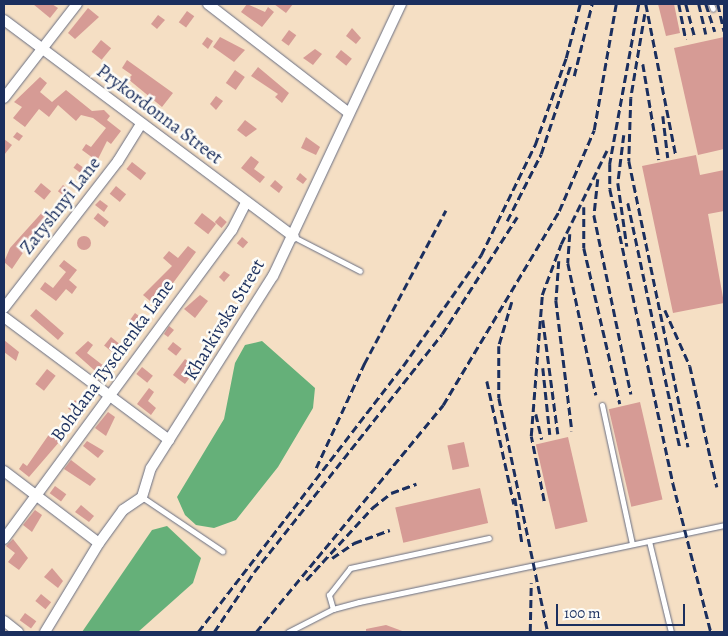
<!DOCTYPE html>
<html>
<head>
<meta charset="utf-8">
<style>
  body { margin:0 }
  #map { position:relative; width:728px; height:636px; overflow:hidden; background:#f5dfc4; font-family:Alegreya,serif }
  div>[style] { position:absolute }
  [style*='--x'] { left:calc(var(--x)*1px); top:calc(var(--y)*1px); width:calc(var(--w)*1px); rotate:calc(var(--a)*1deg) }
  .forest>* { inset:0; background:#65b079 }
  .building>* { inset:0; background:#d69b95; transform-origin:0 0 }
  .round { border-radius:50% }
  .roads { filter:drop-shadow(0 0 1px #676d82) drop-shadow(0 0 1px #676d82) }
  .lane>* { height:5px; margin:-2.5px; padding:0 2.5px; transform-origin:2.5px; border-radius:2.5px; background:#fff }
  .street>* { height:10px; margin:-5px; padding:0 5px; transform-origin:5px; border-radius:5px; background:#fff }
  .rail>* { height:2.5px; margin-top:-1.25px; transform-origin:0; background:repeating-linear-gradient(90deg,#1b2f5e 0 8px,transparent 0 12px) }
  span { translate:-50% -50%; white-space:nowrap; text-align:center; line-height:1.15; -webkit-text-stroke:5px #fdfcf7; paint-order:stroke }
  .street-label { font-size:19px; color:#1b2f5e }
  .frame { position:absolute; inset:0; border:5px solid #1b2f5e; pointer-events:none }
  .scale { position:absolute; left:556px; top:604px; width:129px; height:22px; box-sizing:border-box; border:2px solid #1b2f5e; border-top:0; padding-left:6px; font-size:15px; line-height:18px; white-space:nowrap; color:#1b2f5e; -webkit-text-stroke:4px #fdfcf7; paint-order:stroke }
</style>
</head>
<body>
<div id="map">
  <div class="forest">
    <div style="clip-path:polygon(262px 341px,315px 388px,313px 408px,278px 467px,236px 520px,214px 528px,196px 525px,185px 515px,177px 497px,224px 419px,235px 363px,245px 345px)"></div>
    <div style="clip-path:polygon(167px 526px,201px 558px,193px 583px,138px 632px,82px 632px,152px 530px)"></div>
  </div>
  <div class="building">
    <div style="clip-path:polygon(33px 4px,52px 4px,58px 8px,50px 18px)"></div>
    <div style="clip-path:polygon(247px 4px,265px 12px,268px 7px,274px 12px,262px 27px,241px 12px)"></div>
    <div style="clip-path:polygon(274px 4px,293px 4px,286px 13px)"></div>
    <div style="clip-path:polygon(658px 4px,674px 4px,680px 33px,666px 36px)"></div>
    <div style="clip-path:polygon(88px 8px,99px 17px,75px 39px,68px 33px)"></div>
    <div style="left:187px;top:11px;width:9px;height:14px;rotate:36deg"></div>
    <div style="clip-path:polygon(158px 15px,165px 20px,157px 29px,151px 24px)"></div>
    <div style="clip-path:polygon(352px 28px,361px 38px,356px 44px,346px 36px)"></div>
    <div style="left:289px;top:30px;width:9px;height:13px;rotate:36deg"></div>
    <div style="clip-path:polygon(207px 37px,213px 41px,208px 49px,202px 44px)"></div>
    <div style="clip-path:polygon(220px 37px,245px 50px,234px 62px,213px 47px)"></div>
    <div style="clip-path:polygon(724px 37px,724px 149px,698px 155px,674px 48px)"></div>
    <div style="left:101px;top:40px;width:13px;height:15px;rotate:39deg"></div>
    <div style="clip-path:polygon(315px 49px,322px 54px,313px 65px,303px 58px)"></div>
    <div style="left:341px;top:50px;width:14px;height:9px;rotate:39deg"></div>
    <div style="clip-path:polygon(127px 60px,173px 93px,162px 107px,128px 79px,132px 75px,122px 68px)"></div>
    <div style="clip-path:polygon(258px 67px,289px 93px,282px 103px,275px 97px,278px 94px,251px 76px)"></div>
    <div style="left:235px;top:70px;width:12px;height:16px;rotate:35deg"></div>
    <div style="clip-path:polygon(40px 77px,47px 83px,40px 92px,52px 102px,66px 90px,92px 111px,104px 110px,110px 116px,107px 120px,121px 131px,111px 144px,107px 141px,97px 161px,82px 150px,86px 144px,91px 147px,106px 128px,93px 118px,81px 115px,76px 121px,58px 105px,49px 117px,39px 109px,25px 127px,13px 118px,22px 107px,14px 102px)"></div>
    <div style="clip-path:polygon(216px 96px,223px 101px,216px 110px,210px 104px)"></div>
    <div style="clip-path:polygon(245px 120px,257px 129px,246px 137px,237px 130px)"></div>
    <div style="clip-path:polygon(17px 132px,23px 136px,19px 141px,13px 137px)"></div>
    <div style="clip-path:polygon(306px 137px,320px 147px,316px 155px,301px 148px)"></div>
    <div style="clip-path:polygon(4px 139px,12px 145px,4px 155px)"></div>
    <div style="clip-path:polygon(696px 155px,700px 175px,724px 170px,724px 211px,708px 214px,724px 303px,673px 313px,642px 166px)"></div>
    <div style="clip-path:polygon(251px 156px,259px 162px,254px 169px,265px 177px,260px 183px,241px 168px)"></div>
    <div style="left:132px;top:162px;width:18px;height:9px;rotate:38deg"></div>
    <div style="left:77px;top:163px;width:14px;height:6px;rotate:36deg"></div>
    <div style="clip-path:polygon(300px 173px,307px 179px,303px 184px,296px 179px)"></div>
    <div style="clip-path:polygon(275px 180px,283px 187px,279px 193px,270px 186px)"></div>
    <div style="left:41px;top:183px;width:13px;height:11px;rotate:39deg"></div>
    <div style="left:63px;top:185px;width:13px;height:8px;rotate:39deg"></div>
    <div style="left:116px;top:186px;width:13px;height:10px;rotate:39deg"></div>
    <div style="clip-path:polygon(100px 200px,108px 206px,104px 212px,95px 205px)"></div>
    <div style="clip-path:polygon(46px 208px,54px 218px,49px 223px,45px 220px,12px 269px,4px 262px,10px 248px)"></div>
    <div style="left:98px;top:213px;width:14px;height:7px;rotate:39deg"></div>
    <div style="left:202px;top:213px;width:18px;height:13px;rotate:38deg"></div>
    <div style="left:220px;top:216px;width:9px;height:8px;rotate:41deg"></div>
    <div class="round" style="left:77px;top:236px;width:14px;height:14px"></div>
    <div style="left:242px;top:237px;width:8px;height:8px;rotate:40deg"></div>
    <div style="clip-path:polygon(188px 246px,196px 252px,156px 306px,143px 295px,172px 266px,163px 258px,169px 251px,178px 258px)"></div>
    <div style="clip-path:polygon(64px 260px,77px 270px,69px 280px,77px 287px,72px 294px,66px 289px,56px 301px,40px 289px,45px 282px,53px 288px,66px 272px,59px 266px)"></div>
    <div style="clip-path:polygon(224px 271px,230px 275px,224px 282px,219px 277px)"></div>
    <div style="clip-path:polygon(200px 295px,208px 301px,195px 318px,184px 309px)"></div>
    <div style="left:36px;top:309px;width:37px;height:9px;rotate:41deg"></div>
    <div style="clip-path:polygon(135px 313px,147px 322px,142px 330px,130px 320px)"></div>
    <div style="clip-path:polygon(169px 326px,174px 330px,168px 337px,164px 334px)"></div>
    <div style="left:111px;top:337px;width:13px;height:11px;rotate:39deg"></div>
    <div style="clip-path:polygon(4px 340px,19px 352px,16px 361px,4px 352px)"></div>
    <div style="clip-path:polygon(88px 341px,93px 345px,87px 353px,109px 370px,103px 378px,75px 353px)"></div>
    <div style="left:173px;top:342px;width:11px;height:9px;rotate:38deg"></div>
    <div style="left:185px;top:359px;width:15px;height:20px;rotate:37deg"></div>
    <div style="left:142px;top:367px;width:14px;height:9px;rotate:39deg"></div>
    <div style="left:47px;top:369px;width:11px;height:19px;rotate:38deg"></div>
    <div style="clip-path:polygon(149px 388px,154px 392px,148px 401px,156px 408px,151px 415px,137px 404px)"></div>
    <div style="left:75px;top:400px;width:13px;height:11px;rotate:39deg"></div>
    <div style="left:640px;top:402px;width:100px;height:32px;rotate:77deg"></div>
    <div style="clip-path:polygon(108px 412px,115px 417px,106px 436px,95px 428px)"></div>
    <div style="clip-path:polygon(50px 433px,60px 441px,29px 477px,19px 469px,23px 463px,27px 466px)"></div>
    <div style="left:568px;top:437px;width:87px;height:33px;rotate:77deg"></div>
    <div style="clip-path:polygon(87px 441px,104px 451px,98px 458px,83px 446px)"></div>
    <div style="left:464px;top:442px;width:25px;height:17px;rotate:78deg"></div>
    <div style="clip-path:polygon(71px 460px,96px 479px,90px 486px,64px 469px)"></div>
    <div style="left:55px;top:486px;width:14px;height:9px;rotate:36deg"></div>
    <div style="left:480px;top:488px;width:36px;height:87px;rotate:77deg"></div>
    <div style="clip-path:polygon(81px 505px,94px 516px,89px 522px,75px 512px)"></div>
    <div style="clip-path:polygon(35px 510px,42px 515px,32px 532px,23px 525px)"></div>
    <div style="clip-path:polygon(13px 539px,28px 558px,19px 570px,8px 562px,15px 553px,6px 546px)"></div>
    <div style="clip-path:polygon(52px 568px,63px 581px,58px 588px,44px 577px)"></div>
    <div style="left:41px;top:594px;width:13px;height:9px;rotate:39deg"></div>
    <div style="left:25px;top:613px;width:14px;height:9px;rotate:36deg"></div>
    <div style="clip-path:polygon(386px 625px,405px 632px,366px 632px,366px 629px)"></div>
  </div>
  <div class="roads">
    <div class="lane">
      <div style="--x:711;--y:4;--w:5;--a:68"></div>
      <div style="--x:294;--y:237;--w:74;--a:27.3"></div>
      <div style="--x:602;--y:405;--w:142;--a:77.8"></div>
      <div style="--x:142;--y:497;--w:97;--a:34"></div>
      <div style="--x:649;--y:541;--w:94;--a:76.4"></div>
      <div style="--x:333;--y:609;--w:15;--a:-106"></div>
      <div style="--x:329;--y:595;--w:34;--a:-52"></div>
      <div style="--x:350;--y:568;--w:142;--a:-12.2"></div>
      <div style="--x:288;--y:632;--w:51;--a:-27.1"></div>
      <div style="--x:333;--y:609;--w:27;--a:-15"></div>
      <div style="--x:359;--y:602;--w:373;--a:-11.9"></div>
    </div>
    <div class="street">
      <div style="--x:208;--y:4;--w:178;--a:37.7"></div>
      <div style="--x:4;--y:20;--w:362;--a:36.8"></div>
      <div style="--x:4;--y:98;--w:119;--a:-52.2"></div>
      <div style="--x:4;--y:308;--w:186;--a:-52.2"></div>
      <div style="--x:118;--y:161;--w:44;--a:-58.1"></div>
      <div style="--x:4;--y:317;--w:206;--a:36.7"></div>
      <div style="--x:4;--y:471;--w:119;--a:37.2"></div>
      <div style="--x:4;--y:539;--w:384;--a:-53.6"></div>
      <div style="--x:232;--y:230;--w:31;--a:-63"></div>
      <div style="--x:4;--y:621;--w:18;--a:38"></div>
      <div style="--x:45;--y:632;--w:104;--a:-58.8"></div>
      <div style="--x:99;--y:543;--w:41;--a:-54"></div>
      <div style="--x:123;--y:510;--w:23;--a:-34"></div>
      <div style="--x:142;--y:497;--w:30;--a:-73"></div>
      <div style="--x:151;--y:468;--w:227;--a:-57.6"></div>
      <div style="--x:273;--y:276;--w:301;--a:-64.8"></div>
    </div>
  </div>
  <div class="rail">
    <div style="--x:639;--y:4;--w:163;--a:100.3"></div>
    <div style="--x:610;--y:164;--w:25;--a:90"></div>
    <div style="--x:610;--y:189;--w:301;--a:77.9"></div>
    <div style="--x:673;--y:483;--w:154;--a:75.7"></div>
    <div style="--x:646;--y:4;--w:154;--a:78.8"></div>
    <div style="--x:679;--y:4;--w:36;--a:79"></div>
    <div style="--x:686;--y:4;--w:34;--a:75"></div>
    <div style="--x:699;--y:4;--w:31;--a:77"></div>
    <div style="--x:706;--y:4;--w:29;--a:72"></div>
    <div style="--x:718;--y:4;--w:28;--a:77"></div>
    <div style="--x:645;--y:14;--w:85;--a:99.5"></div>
    <div style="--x:631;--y:98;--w:63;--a:91.8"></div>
    <div style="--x:629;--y:161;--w:292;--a:78.3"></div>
    <div style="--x:643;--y:64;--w:97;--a:80.5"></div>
    <div style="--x:574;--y:76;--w:74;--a:-76"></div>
    <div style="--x:663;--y:116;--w:42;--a:83.2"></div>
    <div style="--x:624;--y:135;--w:48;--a:97.1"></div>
    <div style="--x:618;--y:183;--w:64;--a:81.9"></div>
    <div style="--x:598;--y:179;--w:36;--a:96"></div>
    <div style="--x:594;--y:215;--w:183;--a:78.3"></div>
    <div style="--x:628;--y:203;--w:249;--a:78"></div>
    <div style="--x:584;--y:207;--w:41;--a:90"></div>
    <div style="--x:584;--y:248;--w:160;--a:77"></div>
    <div style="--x:507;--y:221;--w:75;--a:-63.1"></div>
    <div style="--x:541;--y:154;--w:95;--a:-71.6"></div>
    <div style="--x:570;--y:234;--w:29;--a:94"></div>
    <div style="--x:568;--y:263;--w:135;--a:78"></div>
    <div style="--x:559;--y:261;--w:39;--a:94"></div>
    <div style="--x:556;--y:300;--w:132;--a:83"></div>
    <div style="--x:512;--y:302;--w:46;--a:106.5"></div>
    <div style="--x:499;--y:346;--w:52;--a:90"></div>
    <div style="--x:499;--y:398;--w:239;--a:78.2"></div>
    <div style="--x:665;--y:310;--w:61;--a:65.9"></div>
    <div style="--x:690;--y:366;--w:124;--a:77.4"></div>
    <div style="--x:543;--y:320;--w:115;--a:82.5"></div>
    <div style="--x:543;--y:368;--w:67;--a:84"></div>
    <div style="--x:487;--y:381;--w:126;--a:77.6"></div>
    <div style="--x:536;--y:414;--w:26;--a:77"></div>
    <div style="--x:316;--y:468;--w:115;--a:-65.2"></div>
    <div style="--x:364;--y:364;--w:174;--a:-62"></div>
    <div style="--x:515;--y:498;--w:45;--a:81"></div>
    <div style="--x:544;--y:501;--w:66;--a:-101.3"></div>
    <div style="--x:531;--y:436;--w:141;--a:-85.5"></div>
    <div style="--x:542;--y:295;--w:54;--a:-69.6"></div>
    <div style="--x:561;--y:244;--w:107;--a:-63.9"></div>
    <div style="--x:332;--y:558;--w:27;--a:-34"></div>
    <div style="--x:354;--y:543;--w:38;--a:-20"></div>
    <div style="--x:306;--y:580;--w:98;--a:-47.5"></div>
    <div style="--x:372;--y:508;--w:24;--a:-38"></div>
    <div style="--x:391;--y:493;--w:27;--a:-20"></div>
    <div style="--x:198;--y:632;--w:336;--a:-52.4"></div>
    <div style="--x:403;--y:366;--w:136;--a:-54.9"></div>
    <div style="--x:481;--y:255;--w:123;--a:-63.9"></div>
    <div style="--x:535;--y:145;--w:92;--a:-70.4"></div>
    <div style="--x:566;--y:58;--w:56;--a:-75.5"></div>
    <div style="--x:214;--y:632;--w:72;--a:-56.3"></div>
    <div style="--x:254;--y:572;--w:303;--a:-51.7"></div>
    <div style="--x:442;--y:334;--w:139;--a:-57.3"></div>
    <div style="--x:256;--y:632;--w:294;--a:-50.5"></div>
    <div style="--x:443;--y:405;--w:226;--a:-59.1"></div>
    <div style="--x:559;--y:211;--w:88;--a:-66.6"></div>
    <div style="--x:594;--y:130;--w:128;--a:-80.1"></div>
    <div style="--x:530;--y:632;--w:49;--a:-88.8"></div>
  </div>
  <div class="street-label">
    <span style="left:159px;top:115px;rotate:37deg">Prykordonna Street</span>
    <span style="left:61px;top:206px;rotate:-52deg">Zatyshnyi Lane</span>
    <span style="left:225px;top:320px;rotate:-59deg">Kharkivska Street</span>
    <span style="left:113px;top:361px;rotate:-54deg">Bohdana Tyschenka Lane</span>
  </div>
  <div class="frame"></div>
  <div class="scale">100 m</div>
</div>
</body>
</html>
